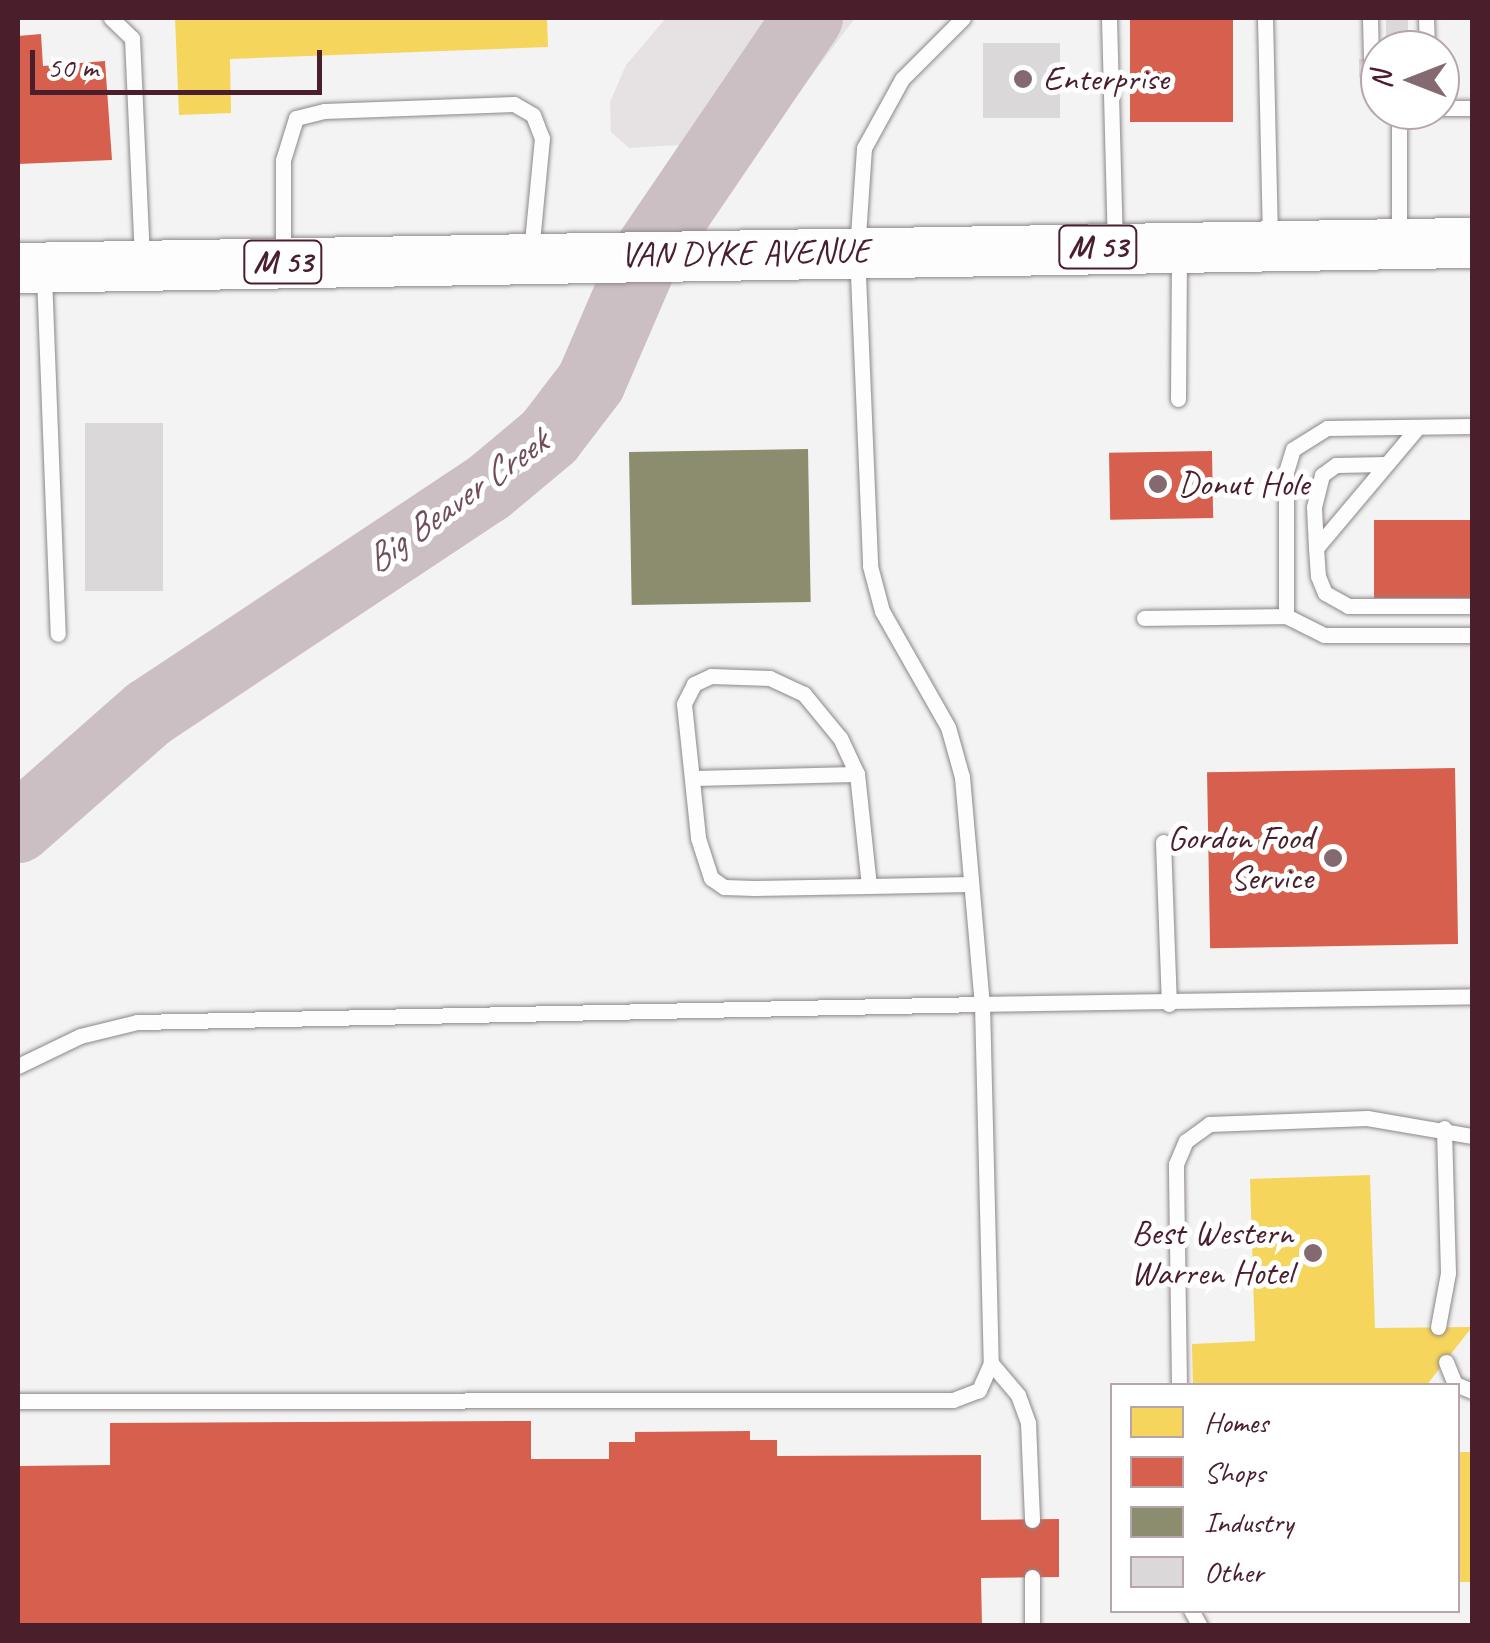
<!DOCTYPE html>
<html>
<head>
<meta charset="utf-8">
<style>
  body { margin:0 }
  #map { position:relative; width:1490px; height:1643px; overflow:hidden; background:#f3f3f3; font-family:Caveat,sans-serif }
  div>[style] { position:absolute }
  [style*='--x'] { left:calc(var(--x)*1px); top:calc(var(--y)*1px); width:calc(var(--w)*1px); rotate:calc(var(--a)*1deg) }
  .green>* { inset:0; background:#e6e1e2 }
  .homes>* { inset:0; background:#f6d55c; transform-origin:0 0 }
  .shops>* { inset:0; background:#d6604d; transform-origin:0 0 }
  .industry>* { inset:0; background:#8c8c6e; transform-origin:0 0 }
  .river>* { height:70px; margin:-35px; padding:0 35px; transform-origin:35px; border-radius:35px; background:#cbbfc3 }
  .building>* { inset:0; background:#dad8d9; transform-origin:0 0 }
  .roads { filter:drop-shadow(0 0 2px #8e8688) drop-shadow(0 0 2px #8e8688) }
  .lane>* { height:15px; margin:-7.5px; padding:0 7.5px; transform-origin:7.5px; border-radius:7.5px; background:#fdfdfd }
  .primary>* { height:50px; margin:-25px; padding:0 25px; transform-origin:25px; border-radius:25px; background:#fdfdfd }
  .dots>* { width:28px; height:28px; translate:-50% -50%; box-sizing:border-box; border:5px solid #fff; border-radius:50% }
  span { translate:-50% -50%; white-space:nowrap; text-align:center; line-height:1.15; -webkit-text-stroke:10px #fff; paint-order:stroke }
  .shield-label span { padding:2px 8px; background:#fff; border:2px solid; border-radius:8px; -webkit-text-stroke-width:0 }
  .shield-label { font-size:32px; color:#4a1f2b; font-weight:700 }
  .poi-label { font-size:35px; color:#4a1f2b }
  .left { translate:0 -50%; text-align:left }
  .right { translate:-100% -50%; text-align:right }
  .street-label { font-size:35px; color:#4a1f2b }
  .water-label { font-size:38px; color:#714f59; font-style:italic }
  .frame { position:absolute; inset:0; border:20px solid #4a1f2b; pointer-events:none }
  .legend { position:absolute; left:1110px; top:1383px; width:350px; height:230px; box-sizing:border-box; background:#fff; border:2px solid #b7a5aa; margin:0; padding:12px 18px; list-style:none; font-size:30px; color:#4a1f2b }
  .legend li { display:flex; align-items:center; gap:20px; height:50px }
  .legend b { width:50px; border:2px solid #b7a5aa }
  .north { position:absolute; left:1360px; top:30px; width:100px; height:100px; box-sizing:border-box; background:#fff; border:2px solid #b7a5aa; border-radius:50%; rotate:270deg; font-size:28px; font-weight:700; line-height:40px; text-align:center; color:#4a1f2b }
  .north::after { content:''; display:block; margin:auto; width:35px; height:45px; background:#856971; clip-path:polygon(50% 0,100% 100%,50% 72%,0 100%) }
  .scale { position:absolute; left:30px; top:50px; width:292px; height:45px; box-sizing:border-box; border:5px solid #4a1f2b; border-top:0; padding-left:12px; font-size:30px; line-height:35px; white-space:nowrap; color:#4a1f2b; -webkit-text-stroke:8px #fff; paint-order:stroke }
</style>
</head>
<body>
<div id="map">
  <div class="green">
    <div style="clip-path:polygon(666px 18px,855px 18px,763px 140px,629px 148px,611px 132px,610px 102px,626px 65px)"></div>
  </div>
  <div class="homes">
    <div style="clip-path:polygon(175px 18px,547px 18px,548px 47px,230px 59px,231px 113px,179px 115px)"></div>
    <div style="clip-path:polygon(1370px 1175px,1375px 1328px,1472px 1327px,1426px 1386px,1193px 1386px,1192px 1344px,1255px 1341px,1250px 1179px)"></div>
    <div style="left:1458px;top:1452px;width:14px;height:130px"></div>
  </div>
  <div class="shops">
    <div style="left:1130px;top:18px;width:103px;height:104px"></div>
    <div style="clip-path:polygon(41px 34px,43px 66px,105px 61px,112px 160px,18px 164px,18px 36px)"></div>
    <div style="left:1212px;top:451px;width:67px;height:103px;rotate:89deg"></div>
    <div style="left:1472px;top:520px;width:78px;height:98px;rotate:90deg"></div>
    <div style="left:1455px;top:768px;width:176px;height:248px;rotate:89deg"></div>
    <div style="clip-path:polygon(531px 1421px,531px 1459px,609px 1459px,609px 1442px,635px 1442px,635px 1432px,750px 1431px,750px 1440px,777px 1440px,777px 1456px,981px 1455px,981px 1520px,1059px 1519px,1059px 1577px,981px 1578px,982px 1626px,18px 1626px,18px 1466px,110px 1465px,110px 1423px)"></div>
  </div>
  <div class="industry">
    <div style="left:808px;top:449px;width:153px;height:179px;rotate:89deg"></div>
  </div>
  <div class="river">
    <div style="--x:18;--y:828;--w:174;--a:-41.3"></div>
    <div style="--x:149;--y:713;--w:407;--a:-33.6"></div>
    <div style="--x:488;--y:488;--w:80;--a:-39.9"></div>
    <div style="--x:549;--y:437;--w:69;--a:-52.6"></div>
    <div style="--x:591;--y:382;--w:134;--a:-66.7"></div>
    <div style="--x:644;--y:259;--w:292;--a:-55.8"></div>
  </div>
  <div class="building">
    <div style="left:1386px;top:18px;width:22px;height:32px"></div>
    <div style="left:983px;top:43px;width:77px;height:75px"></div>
    <div style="left:1359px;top:59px;width:21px;height:18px"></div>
    <div style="left:163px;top:423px;width:168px;height:78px;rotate:90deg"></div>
  </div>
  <div class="roads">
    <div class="lane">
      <div style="--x:111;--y:18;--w:29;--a:44"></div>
      <div style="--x:132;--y:38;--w:223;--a:87.4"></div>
      <div style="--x:963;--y:18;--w:86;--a:135"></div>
      <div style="--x:902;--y:79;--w:79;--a:118.8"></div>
      <div style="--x:864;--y:148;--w:103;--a:93.9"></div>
      <div style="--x:857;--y:251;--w:315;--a:87.6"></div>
      <div style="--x:870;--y:566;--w:47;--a:75.1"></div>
      <div style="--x:882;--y:611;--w:133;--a:60.4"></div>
      <div style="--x:948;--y:727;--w:52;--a:74.4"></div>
      <div style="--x:962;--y:777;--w:228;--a:85"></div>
      <div style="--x:982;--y:1004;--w:490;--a:-0.9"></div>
      <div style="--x:1109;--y:18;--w:225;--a:88.5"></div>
      <div style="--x:1265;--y:18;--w:220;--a:88.7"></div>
      <div style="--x:1370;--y:18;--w:41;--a:88.6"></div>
      <div style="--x:1426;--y:18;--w:32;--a:88"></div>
      <div style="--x:1371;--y:77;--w:28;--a:71"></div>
      <div style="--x:1440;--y:108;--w:32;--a:0"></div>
      <div style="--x:1399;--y:110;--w:126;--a:90"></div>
      <div style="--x:283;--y:257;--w:97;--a:-90"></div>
      <div style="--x:283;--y:160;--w:44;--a:-72.8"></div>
      <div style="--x:296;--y:118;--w:29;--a:-14"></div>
      <div style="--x:324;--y:111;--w:190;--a:-2.1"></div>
      <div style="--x:514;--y:104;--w:22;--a:30"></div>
      <div style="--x:533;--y:115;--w:25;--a:69"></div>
      <div style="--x:542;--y:138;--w:115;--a:95.5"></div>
      <div style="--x:44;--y:276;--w:358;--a:87.8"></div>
      <div style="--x:1178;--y:399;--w:144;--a:-89.6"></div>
      <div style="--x:1472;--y:426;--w:145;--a:179.2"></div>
      <div style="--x:1327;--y:428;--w:40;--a:148"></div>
      <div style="--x:1293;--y:449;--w:24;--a:107"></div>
      <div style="--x:1286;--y:472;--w:144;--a:90"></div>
      <div style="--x:1286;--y:616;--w:42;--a:26.6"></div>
      <div style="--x:1324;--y:635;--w:148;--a:0"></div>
      <div style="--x:1418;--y:427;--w:158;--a:130.1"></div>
      <div style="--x:1316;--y:548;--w:28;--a:86"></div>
      <div style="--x:1318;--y:576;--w:18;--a:68"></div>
      <div style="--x:1325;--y:593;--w:26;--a:29"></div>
      <div style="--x:1348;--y:606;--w:124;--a:0"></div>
      <div style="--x:1316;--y:548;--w:41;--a:-92.8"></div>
      <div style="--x:1314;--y:507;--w:33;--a:-76"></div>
      <div style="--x:1322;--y:475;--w:17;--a:-36"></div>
      <div style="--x:1336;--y:465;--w:49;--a:-1.2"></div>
      <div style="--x:1144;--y:618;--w:142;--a:-0.8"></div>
      <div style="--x:692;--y:778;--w:165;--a:-1.4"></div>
      <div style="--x:1163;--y:842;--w:162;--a:87.9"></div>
      <div style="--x:869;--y:886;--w:113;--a:-96.1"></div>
      <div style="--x:857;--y:774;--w:40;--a:-115"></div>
      <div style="--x:840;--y:738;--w:57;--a:-129.3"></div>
      <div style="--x:804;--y:694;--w:38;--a:-155"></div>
      <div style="--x:770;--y:678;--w:59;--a:-178.1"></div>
      <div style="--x:711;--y:676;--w:19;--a:155"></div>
      <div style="--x:694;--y:684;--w:22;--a:117"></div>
      <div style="--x:684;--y:704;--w:135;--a:84"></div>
      <div style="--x:698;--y:838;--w:42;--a:72"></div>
      <div style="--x:711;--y:878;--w:16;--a:35"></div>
      <div style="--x:724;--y:887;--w:30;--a:2"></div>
      <div style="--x:754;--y:888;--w:115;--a:-1"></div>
      <div style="--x:869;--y:886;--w:102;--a:-1.1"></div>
      <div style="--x:18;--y:1066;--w:69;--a:-25.8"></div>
      <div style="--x:80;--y:1036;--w:59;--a:-13.8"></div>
      <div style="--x:137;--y:1022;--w:845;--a:-1.22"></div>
      <div style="--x:982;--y:1004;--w:359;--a:88.6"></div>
      <div style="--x:991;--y:1363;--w:30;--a:114"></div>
      <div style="--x:979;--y:1390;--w:28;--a:159"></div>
      <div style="--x:953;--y:1400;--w:935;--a:179.94"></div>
      <div style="--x:1438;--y:1327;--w:55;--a:-79.5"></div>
      <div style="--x:1448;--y:1273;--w:145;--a:-91.6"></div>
      <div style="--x:1446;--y:1362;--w:24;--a:68"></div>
      <div style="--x:1455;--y:1384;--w:18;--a:22"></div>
      <div style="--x:991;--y:1363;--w:42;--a:49.8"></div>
      <div style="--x:1018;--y:1395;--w:30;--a:70"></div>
      <div style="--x:1028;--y:1423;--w:97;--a:87.6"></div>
      <div style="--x:1179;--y:1386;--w:222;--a:-90.8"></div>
      <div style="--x:1176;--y:1164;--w:25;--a:-67"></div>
      <div style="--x:1186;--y:1141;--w:29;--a:-36"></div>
      <div style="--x:1209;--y:1124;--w:158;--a:-2.2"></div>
      <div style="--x:1367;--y:1118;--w:107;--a:9.7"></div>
      <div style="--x:1032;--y:1577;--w:49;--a:90"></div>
      <div style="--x:1191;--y:1610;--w:18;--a:61"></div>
    </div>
    <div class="primary">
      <div style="--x:18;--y:268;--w:1454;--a:-0.99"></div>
    </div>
  </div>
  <div class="dots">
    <div style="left:1023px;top:79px;background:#856971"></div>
    <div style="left:1158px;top:484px;background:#856971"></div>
    <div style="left:1333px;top:858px;background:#856971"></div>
    <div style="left:1313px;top:1253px;background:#856971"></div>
  </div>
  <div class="shield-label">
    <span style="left:1098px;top:247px">M 53</span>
    <span style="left:283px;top:262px">M 53</span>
  </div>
  <div class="poi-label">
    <span class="left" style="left:1043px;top:79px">Enterprise</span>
    <span class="left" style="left:1178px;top:484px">Donut Hole</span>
    <span class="right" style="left:1313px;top:858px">Gordon Food<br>Service</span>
    <span class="right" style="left:1293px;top:1253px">Best Western<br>Warren Hotel</span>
  </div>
  <div class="street-label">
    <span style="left:745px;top:253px;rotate:-1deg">VAN DYKE AVENUE</span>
  </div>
  <div class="water-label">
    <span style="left:456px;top:501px;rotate:-36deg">Big Beaver Creek</span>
  </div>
  <div class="frame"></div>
  <ul class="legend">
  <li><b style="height:28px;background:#f6d55c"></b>Homes</li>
  <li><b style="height:28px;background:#d6604d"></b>Shops</li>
  <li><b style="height:28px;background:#8c8c6e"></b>Industry</li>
  <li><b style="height:28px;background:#dad8d9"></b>Other</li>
  </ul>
  <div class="north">N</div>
  <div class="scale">50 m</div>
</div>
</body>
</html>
